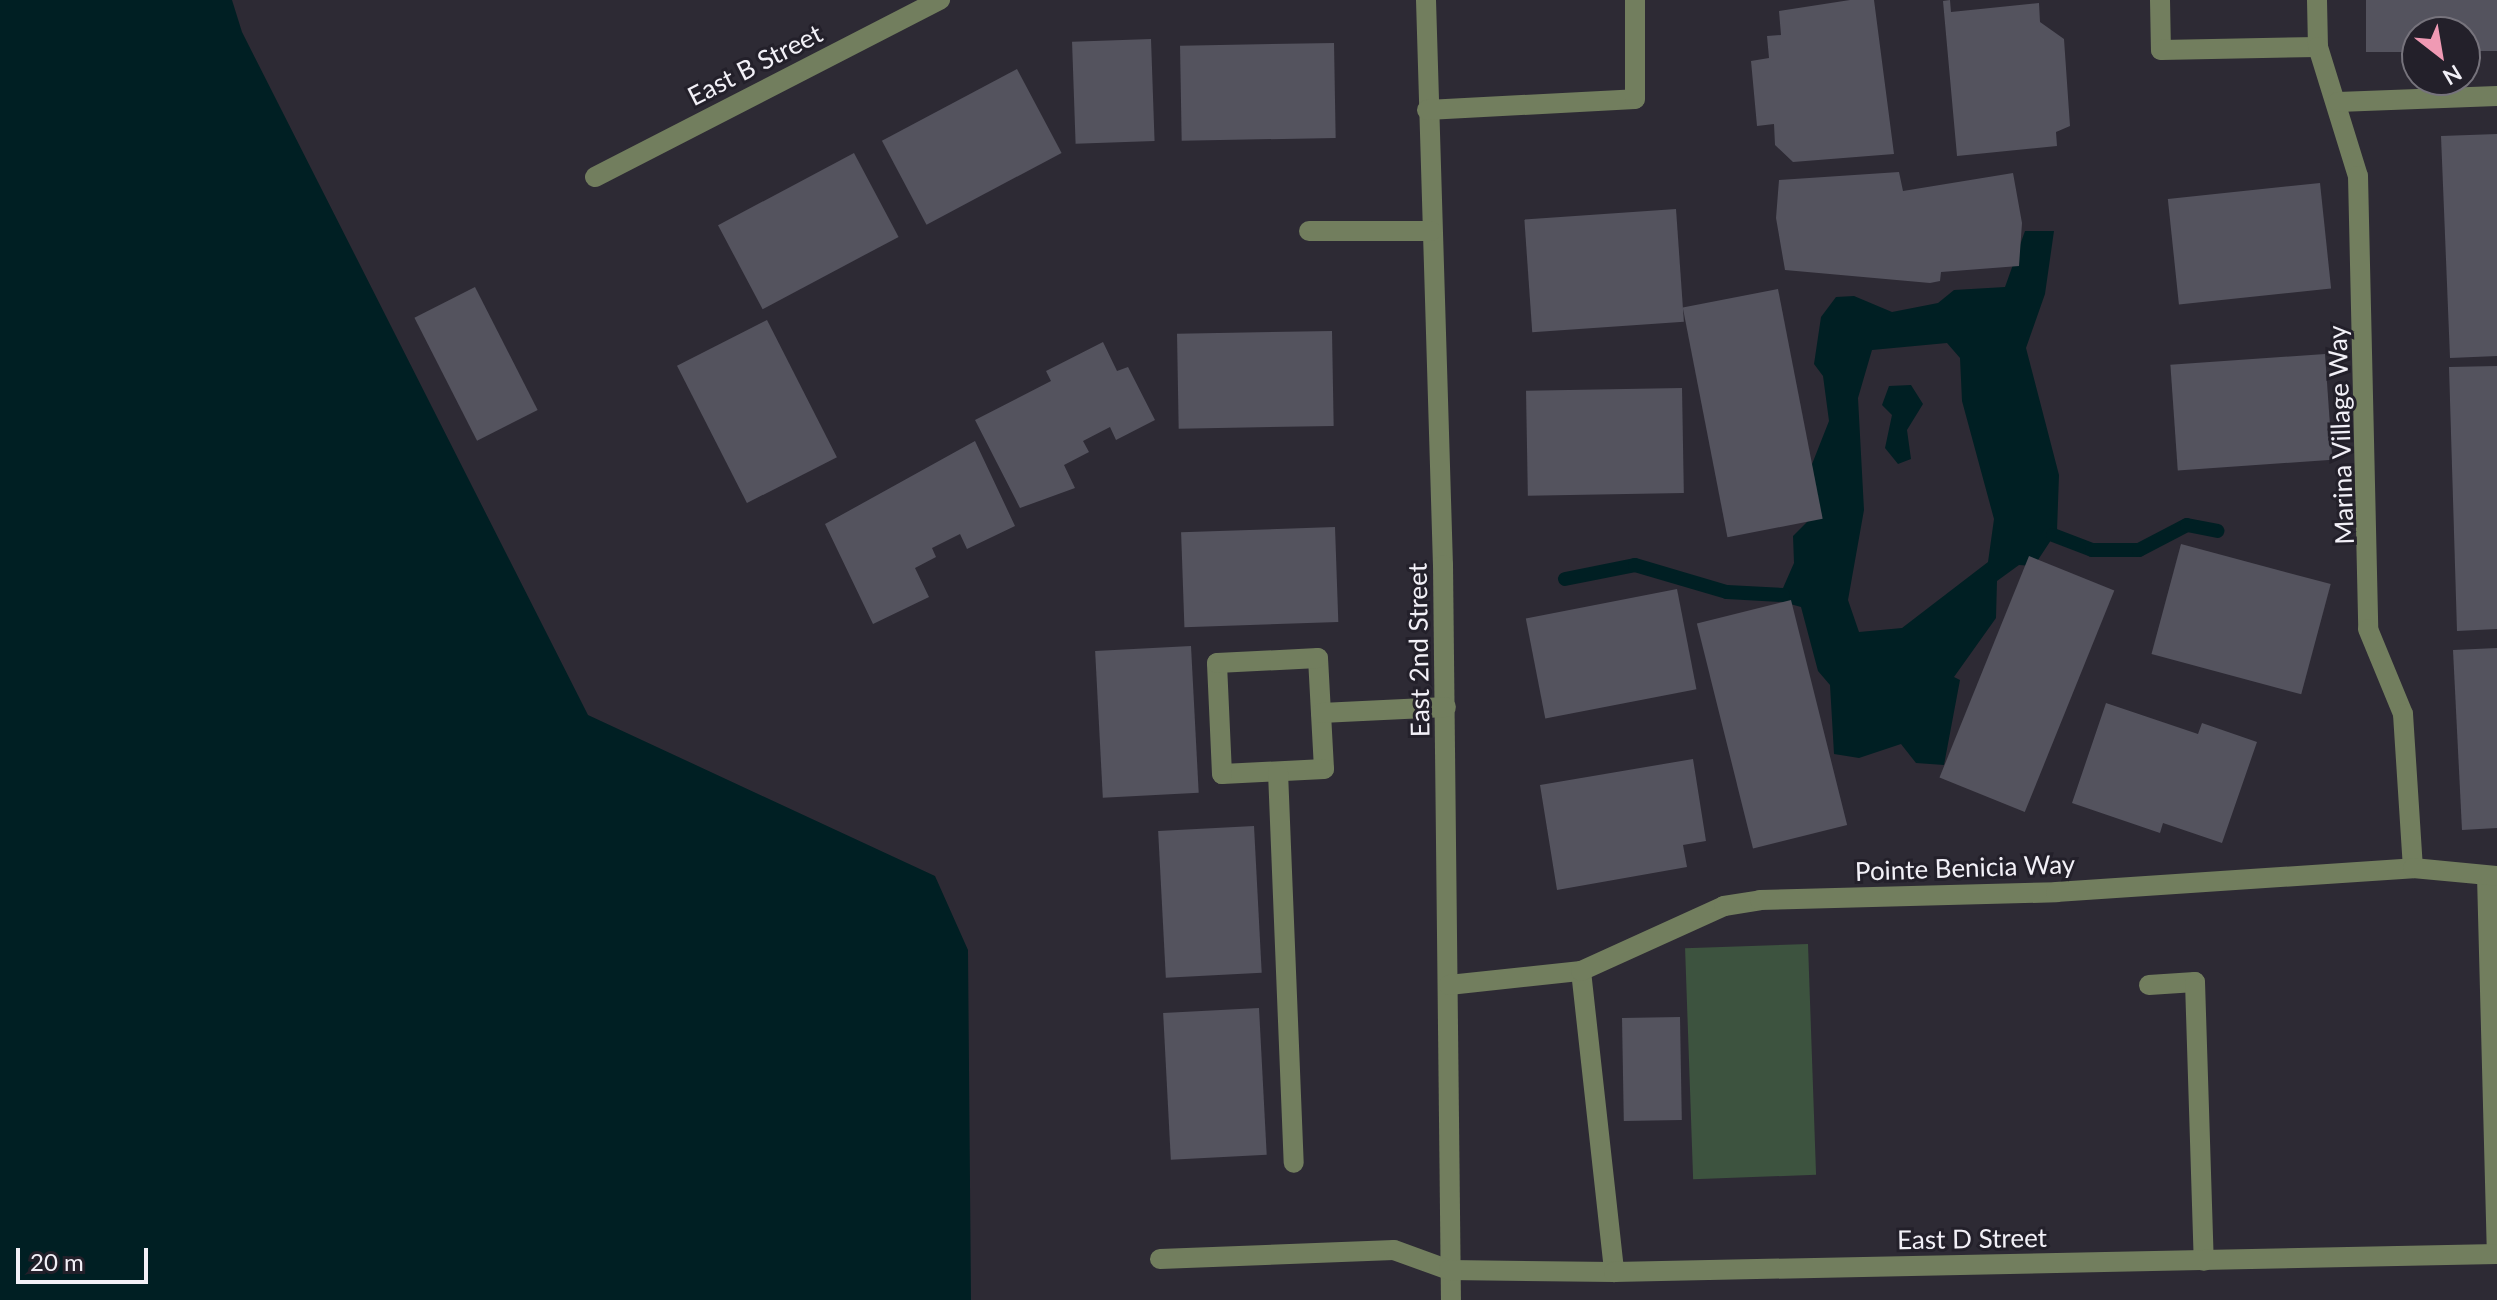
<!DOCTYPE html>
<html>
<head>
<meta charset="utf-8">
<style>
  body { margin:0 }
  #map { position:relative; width:2497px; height:1300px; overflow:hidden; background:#2d2a34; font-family:Lato,sans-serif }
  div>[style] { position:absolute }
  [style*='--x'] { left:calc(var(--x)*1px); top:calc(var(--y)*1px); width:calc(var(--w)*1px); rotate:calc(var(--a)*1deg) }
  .green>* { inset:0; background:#3d533f; transform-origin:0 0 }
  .water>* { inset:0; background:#001f23 }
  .stream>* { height:14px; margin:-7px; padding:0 7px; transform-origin:7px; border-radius:7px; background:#001f23 }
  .building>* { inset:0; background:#54535e; transform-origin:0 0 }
  .minor>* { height:20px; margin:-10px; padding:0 10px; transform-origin:10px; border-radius:10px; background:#727e5e }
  span { translate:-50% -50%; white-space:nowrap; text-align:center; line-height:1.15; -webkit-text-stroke:6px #23202a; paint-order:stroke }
  .street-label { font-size:26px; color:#f2f0f7 }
  .north { position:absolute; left:2401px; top:16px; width:80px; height:80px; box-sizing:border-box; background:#23202a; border:2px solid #76737c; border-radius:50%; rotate:149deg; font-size:22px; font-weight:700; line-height:32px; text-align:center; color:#f2f0f7 }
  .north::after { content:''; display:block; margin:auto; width:28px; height:36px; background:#f09ab4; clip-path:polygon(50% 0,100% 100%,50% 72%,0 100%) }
  .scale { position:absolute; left:16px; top:1248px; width:132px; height:36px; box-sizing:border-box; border:4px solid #f2f0f7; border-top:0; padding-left:10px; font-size:24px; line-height:28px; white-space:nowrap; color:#f2f0f7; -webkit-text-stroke:6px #23202a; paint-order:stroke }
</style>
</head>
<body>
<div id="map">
  <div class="green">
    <div style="left:1808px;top:944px;width:231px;height:123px;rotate:88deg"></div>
  </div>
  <div class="water">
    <div style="clip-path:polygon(0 0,232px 0,242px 32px,588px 715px,935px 876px,968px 950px,971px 1300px,0 1300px)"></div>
    <div style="clip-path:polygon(evenodd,2025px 231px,2054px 231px,2045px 294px,2026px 348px,2059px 475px,2057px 531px,2034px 566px,2019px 565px,1997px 581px,1996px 618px,1954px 677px,1960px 680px,1944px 765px,1916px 763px,1901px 744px,1859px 758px,1834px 754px,1830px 685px,1818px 671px,1801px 607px,1783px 602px,1783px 588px,1794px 563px,1793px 536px,1808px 521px,1803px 487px,1829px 421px,1823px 376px,1814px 364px,1821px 317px,1836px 297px,1854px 296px,1892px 312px,1938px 303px,1954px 290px,2005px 287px,2025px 231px,1947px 343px,1960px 358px,1962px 401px,1994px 519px,1988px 562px,1902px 628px,1859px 632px,1848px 600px,1864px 510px,1858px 398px,1872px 350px,1947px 343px)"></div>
    <div style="clip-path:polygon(1911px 385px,1923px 404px,1907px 430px,1911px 459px,1898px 464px,1885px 448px,1892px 415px,1882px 405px,1889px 386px)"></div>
  </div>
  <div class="stream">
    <div style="--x:2053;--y:535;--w:42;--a:21"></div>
    <div style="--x:2092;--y:550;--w:47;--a:0"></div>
    <div style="--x:2139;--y:550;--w:54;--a:-27.5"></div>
    <div style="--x:2187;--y:525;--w:31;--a:11"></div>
    <div style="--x:1565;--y:579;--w:71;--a:-11.3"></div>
    <div style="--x:1635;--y:565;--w:96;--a:16.4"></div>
    <div style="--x:1727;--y:592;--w:56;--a:3.1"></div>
  </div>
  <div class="building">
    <div style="clip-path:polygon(1850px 0,1874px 0,1894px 154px,1793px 162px,1775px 145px,1774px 124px,1757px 126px,1751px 61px,1769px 58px,1767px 36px,1781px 35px,1779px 11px)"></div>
    <div style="clip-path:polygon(1950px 0,1951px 12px,2039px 3px,2040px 22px,2064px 39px,2070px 126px,2056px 132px,2057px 146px,1957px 156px,1943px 1px)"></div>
    <div style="clip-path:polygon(2366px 0,2497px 0,2497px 51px,2465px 51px,2465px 32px,2417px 32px,2417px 52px,2366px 52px)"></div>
    <div style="left:1151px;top:39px;width:102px;height:79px;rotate:88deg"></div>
    <div style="left:1334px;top:43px;width:95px;height:154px;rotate:89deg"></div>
    <div style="left:1017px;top:69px;width:95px;height:153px;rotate:62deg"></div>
    <div style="clip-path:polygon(2497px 134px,2497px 356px,2450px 358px,2441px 136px)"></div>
    <div style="left:854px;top:153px;width:95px;height:154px;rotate:62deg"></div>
    <div style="clip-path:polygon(1899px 172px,1903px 191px,2013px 173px,2022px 223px,2019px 266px,1941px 272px,1940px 281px,1930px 283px,1785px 270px,1776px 218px,1779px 180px)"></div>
    <div style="left:2320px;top:183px;width:106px;height:153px;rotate:84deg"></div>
    <div style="left:1676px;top:209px;width:113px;height:152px;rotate:86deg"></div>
    <div style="left:475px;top:287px;width:138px;height:68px;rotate:63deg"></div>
    <div style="left:1778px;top:289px;width:234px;height:97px;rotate:79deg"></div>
    <div style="left:767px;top:320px;width:154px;height:101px;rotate:63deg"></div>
    <div style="left:1332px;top:331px;width:95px;height:155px;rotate:89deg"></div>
    <div style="clip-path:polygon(1103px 342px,1117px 371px,1128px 367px,1155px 420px,1116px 440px,1110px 427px,1083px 441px,1089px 452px,1064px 465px,1075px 488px,1020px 508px,975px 420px,1051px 381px,1046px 371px)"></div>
    <div style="left:2325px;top:354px;width:106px;height:155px;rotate:86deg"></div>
    <div style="clip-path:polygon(2497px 366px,2497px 629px,2457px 631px,2449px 367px)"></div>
    <div style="left:1682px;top:388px;width:105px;height:156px;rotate:89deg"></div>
    <div style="clip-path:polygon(975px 441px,1015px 526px,967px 549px,960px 534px,932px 548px,936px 557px,915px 568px,929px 597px,873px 624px,825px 524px)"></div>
    <div style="left:1335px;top:527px;width:95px;height:154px;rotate:88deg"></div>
    <div style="left:2181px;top:544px;width:155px;height:114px;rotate:15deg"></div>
    <div style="left:2029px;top:556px;width:92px;height:239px;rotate:22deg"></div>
    <div style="left:1677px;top:589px;width:102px;height:154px;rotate:79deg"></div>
    <div style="left:1791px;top:600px;width:232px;height:97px;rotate:76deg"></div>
    <div style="left:1191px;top:646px;width:147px;height:96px;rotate:87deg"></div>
    <div style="clip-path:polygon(2497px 648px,2497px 828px,2462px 830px,2453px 650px)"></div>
    <div style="clip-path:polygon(2106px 703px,2198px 734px,2202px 723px,2257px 742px,2222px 843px,2163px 823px,2160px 833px,2072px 803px)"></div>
    <div style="clip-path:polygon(1693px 759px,1706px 841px,1683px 845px,1687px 867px,1557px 890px,1540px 785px)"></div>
    <div style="left:1254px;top:826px;width:147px;height:96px;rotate:87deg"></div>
    <div style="left:1259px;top:1008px;width:147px;height:96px;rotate:87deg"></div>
    <div style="left:1680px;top:1017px;width:103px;height:58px;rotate:89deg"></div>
  </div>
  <div class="minor">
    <div style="--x:1426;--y:0;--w:565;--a:88.28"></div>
    <div style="--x:1443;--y:565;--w:735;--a:89.38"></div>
    <div style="--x:2160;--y:0;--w:50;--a:88.9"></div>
    <div style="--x:2161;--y:50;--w:157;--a:-1.1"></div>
    <div style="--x:2317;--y:0;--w:47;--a:88.8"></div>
    <div style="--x:2318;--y:47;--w:135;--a:72.8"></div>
    <div style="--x:2358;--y:176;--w:453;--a:88.7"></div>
    <div style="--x:2368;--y:629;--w:92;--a:67.6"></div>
    <div style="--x:2403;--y:714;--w:154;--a:86.3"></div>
    <div style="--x:2338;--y:102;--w:159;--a:-2.2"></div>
    <div style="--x:1427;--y:110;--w:208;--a:-3"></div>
    <div style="--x:1635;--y:99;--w:99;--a:-90"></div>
    <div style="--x:595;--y:177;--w:388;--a:-27.2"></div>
    <div style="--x:1309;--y:231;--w:122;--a:0"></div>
    <div style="--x:1318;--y:658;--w:111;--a:86.9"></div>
    <div style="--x:1324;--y:769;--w:102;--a:177.2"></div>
    <div style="--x:1222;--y:774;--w:111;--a:-92.6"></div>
    <div style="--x:1217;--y:663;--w:101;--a:-2.8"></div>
    <div style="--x:1321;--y:713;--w:125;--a:-2.7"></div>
    <div style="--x:1278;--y:772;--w:391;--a:87.7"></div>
    <div style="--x:2487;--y:876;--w:373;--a:88.5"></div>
    <div style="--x:1581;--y:971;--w:303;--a:83.7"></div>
    <div style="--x:1449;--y:985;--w:133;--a:-6.1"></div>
    <div style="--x:1581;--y:971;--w:157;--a:-24.4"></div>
    <div style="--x:1724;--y:906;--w:36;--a:-9"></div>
    <div style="--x:1760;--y:900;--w:296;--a:-1.5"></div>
    <div style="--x:2056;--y:892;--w:358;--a:-3.8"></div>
    <div style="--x:2413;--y:868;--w:84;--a:5.4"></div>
    <div style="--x:2149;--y:985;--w:46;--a:-3.7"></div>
    <div style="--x:2195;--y:982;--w:279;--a:88.2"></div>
    <div style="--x:1160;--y:1259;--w:234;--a:-2.2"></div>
    <div style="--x:1394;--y:1250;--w:59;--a:20"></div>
    <div style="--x:1449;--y:1270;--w:165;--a:0.7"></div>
    <div style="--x:1614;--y:1272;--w:883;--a:-1.17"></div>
  </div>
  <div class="street-label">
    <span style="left:755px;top:65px;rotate:-27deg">East B Street</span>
    <span style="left:2341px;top:435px;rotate:-92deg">Marina Village Way</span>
    <span style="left:1419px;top:650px;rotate:-91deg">East 2nd Street</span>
    <span style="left:1965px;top:868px;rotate:-2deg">Pointe Benicia Way</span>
    <span style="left:1972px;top:1239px;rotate:-1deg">East D Street</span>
  </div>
  <div class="north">N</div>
  <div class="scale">20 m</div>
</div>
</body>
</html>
